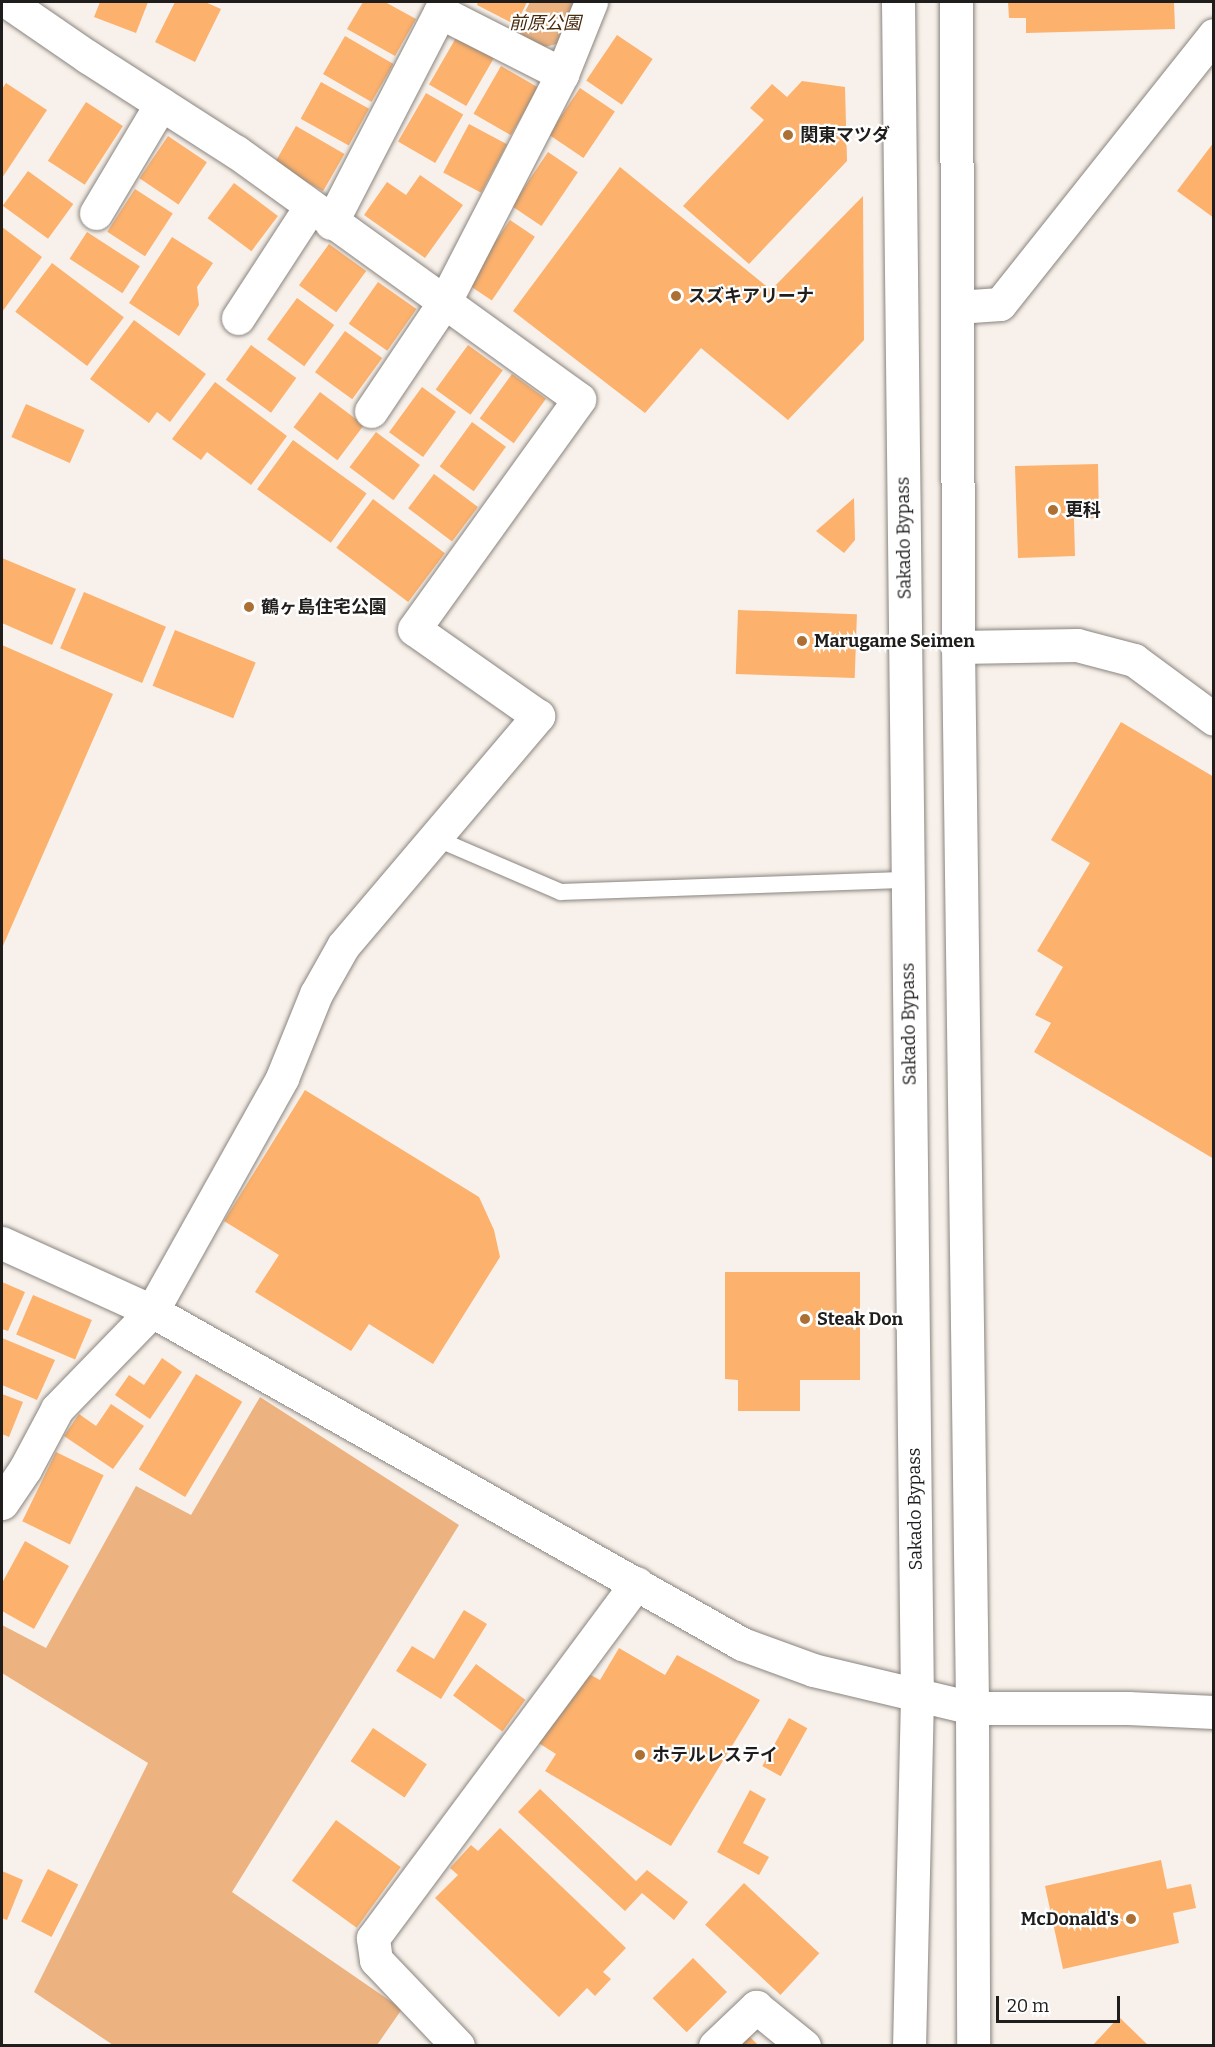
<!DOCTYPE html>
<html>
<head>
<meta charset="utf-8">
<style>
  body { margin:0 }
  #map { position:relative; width:1215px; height:2047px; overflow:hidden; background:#f8f1eb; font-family:Bitter,"Noto Sans JP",serif }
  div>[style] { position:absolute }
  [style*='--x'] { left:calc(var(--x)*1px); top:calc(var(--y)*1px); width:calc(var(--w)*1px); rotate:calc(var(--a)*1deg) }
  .green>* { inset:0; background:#ecb27f }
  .building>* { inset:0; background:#fcb16d; transform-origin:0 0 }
  .roads { filter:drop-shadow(0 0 2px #8a847f) drop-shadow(0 0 2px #8a847f) }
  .service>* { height:16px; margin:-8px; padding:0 8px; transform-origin:8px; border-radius:8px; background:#fff }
  .minor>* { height:33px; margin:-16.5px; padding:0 16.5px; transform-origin:16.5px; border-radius:16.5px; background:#fff }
  .tertiary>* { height:33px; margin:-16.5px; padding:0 16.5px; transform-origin:16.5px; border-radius:16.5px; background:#fff }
  .trunk>* { height:33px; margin:-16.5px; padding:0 16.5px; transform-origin:16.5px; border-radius:16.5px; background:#fff }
  .dots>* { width:16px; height:16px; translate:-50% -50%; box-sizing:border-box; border:3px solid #fff; border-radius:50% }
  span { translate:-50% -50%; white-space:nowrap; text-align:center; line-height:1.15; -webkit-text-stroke:4.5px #fff; paint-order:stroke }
  .park-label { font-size:18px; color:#492b0e; font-style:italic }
  .poi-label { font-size:18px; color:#201e1c; font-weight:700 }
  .left { translate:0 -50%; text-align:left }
  .right { translate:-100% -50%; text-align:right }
  .street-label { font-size:18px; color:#201e1c }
  .frame { position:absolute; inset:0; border:3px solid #201e1c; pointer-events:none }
  .scale { position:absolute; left:996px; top:1996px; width:124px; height:27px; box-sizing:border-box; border:3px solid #201e1c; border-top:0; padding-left:8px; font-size:18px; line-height:21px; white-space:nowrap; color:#201e1c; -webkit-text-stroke:4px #fff; paint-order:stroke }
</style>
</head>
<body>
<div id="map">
  <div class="green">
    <div style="clip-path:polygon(530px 2px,578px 2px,560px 43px,545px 47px,515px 31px)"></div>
    <div style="clip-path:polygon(260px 1397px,459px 1525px,232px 1892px,402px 2009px,377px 2045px,113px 2045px,34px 1992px,148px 1763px,2px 1673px,2px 1625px,46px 1648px,136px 1486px,191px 1515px)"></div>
  </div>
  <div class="building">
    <div style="clip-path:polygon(100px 2px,148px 2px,136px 33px,94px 17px)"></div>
    <div style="clip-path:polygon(175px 2px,205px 2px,221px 9px,195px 62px,155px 42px)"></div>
    <div style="clip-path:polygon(363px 2px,385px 2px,416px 19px,395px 56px,347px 29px)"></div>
    <div style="clip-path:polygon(478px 2px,527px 2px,516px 25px,477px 5px)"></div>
    <div style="clip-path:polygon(1008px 2px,1174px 2px,1175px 29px,1026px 33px,1026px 18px,1009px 18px)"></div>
    <div style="left:617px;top:35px;width:43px;height:55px;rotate:34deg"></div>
    <div style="left:345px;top:36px;width:56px;height:44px;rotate:30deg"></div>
    <div style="left:457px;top:36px;width:43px;height:56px;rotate:30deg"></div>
    <div style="left:501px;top:66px;width:43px;height:55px;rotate:30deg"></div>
    <div style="clip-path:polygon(802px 81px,845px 87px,847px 161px,749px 264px,683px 206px,764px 120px,750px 108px,772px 84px,787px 97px)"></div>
    <div style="left:321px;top:82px;width:55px;height:42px;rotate:29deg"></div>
    <div style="clip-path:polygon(6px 83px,47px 110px,2px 178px,2px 89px)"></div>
    <div style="left:580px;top:88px;width:42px;height:56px;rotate:34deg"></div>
    <div style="left:426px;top:93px;width:43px;height:56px;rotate:30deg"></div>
    <div style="left:86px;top:102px;width:44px;height:70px;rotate:33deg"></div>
    <div style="left:469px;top:124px;width:43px;height:55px;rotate:28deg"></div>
    <div style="left:296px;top:126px;width:56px;height:43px;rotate:30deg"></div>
    <div style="left:168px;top:136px;width:47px;height:51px;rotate:34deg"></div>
    <div style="clip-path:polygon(1214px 142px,1214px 218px,1177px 191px)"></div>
    <div style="left:548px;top:152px;width:36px;height:65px;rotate:34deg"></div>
    <div style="clip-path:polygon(620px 167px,771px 290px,863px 196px,864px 340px,788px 420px,701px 348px,645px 413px,513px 311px)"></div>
    <div style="left:28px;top:171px;width:56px;height:43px;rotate:36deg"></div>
    <div style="clip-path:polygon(420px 175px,463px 205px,425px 258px,364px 215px,387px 182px,406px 195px)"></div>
    <div style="left:234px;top:183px;width:55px;height:44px;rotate:37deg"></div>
    <div style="left:135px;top:189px;width:45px;height:51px;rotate:33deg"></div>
    <div style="left:510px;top:220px;width:30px;height:77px;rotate:34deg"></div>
    <div style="clip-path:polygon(2px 227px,42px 257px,2px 312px)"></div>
    <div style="left:87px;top:232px;width:63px;height:32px;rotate:33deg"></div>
    <div style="clip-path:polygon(172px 237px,213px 263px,197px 287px,199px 305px,179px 336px,129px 303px)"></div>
    <div style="left:329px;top:244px;width:46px;height:51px;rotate:36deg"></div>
    <div style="left:52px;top:263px;width:90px;height:61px;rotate:37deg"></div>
    <div style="left:378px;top:282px;width:47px;height:51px;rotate:35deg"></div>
    <div style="left:297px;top:298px;width:46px;height:51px;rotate:36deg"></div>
    <div style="clip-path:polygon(134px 320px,206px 374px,170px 422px,157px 412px,149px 423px,90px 379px)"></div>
    <div style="left:345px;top:331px;width:46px;height:51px;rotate:36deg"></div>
    <div style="left:251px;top:345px;width:56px;height:43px;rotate:36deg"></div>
    <div style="left:468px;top:345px;width:43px;height:55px;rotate:36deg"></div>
    <div style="left:512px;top:374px;width:42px;height:55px;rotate:36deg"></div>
    <div style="clip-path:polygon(215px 382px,287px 436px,251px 485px,207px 452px,201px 460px,172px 439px)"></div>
    <div style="left:422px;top:387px;width:42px;height:56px;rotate:36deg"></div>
    <div style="left:320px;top:392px;width:55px;height:44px;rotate:37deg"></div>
    <div style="left:26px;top:404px;width:64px;height:36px;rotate:24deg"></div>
    <div style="left:472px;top:422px;width:42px;height:55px;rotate:36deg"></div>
    <div style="left:376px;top:432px;width:55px;height:44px;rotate:37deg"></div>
    <div style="left:293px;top:440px;width:91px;height:61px;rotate:36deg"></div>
    <div style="clip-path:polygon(1098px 464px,1099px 518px,1074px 519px,1075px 556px,1018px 558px,1015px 466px)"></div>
    <div style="left:434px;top:474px;width:55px;height:43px;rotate:37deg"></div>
    <div style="clip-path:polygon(854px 498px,855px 540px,844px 553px,816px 531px)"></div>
    <div style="left:373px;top:499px;width:90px;height:61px;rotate:37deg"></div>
    <div style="clip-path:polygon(2px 558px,76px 589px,52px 645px,2px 623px)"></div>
    <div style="left:84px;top:592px;width:89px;height:61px;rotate:23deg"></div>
    <div style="left:738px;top:610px;width:119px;height:64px;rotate:2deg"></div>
    <div style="left:175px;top:630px;width:87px;height:60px;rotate:22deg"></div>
    <div style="clip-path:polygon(2px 645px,113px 694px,2px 948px)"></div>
    <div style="clip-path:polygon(1121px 722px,1214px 777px,1214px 1159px,1034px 1052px,1051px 1023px,1035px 1015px,1063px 967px,1037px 951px,1090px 863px,1051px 840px)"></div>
    <div style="clip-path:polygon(305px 1090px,479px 1197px,494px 1230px,500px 1257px,433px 1364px,369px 1324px,351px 1351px,255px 1292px,279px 1255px,224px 1221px)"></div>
    <div style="clip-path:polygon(725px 1272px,860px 1272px,860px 1380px,800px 1380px,800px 1411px,738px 1411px,738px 1380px,725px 1379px)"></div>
    <div style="clip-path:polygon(2px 1282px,25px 1292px,8px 1331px,2px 1329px)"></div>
    <div style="left:33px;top:1295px;width:64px;height:43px;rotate:23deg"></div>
    <div style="clip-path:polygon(2px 1338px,55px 1360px,37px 1400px,2px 1385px)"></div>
    <div style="clip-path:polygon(162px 1358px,182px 1372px,150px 1419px,115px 1395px,129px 1375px,144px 1385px)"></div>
    <div style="left:196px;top:1374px;width:54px;height:111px;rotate:31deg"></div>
    <div style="clip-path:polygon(2px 1394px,23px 1402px,9px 1437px,2px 1434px)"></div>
    <div style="clip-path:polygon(111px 1404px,144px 1426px,113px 1469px,64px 1436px,79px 1414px,96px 1426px)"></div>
    <div style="left:56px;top:1452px;width:53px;height:77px;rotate:26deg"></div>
    <div style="clip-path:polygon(25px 1541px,69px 1566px,34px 1629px,2px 1611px,2px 1583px)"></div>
    <div style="clip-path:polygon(464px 1610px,487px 1624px,441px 1699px,396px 1671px,412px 1646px,434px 1659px)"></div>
    <div style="clip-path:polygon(619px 1648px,665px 1675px,677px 1655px,760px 1700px,671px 1846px,545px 1771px,556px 1754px,537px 1742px,589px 1674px,600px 1680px)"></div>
    <div style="left:476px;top:1664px;width:61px;height:39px;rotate:36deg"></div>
    <div style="left:789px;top:1718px;width:21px;height:55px;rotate:29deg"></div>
    <div style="left:373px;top:1728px;width:65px;height:40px;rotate:34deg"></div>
    <div style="clip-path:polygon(540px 1789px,636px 1881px,647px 1870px,688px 1902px,674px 1920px,642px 1893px,625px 1911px,518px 1812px)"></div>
    <div style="clip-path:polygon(750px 1790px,766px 1799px,743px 1843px,769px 1857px,759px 1875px,717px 1852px)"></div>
    <div style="left:336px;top:1820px;width:80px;height:75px;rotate:36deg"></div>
    <div style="clip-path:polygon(500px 1828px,626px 1948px,603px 1972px,611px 1979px,595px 1996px,587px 1988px,559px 2017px,435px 1898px,458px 1875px,450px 1868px,471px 1845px,478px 1851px)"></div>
    <div style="clip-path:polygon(1161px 1860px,1167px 1889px,1191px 1884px,1196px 1908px,1173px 1913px,1179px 1943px,1063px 1969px,1045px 1886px)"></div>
    <div style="left:48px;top:1869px;width:34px;height:59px;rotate:27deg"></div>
    <div style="clip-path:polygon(2px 1871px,23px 1880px,7px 1920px,2px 1918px)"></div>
    <div style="left:744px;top:1883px;width:103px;height:57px;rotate:43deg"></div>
    <div style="left:693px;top:1958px;width:48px;height:57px;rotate:45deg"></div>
    <div style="clip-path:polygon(1119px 2017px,1149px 2046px,1092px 2046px)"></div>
    <div style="clip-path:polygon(749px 2036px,759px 2046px,740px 2046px)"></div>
  </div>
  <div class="roads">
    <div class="service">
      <div style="--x:433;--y:837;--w:139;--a:23.3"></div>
      <div style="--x:561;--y:892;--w:347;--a:-2"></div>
    </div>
    <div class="minor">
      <div style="--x:96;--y:213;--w:127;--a:-59.2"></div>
      <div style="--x:331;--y:223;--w:237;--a:-62.7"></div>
      <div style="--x:440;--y:12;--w:137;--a:26.9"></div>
      <div style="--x:957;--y:307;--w:43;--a:-4"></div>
      <div style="--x:1000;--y:304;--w:344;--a:-51.5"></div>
      <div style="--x:238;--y:318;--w:132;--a:-57"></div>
      <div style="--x:371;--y:411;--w:133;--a:-56.1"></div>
      <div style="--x:445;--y:301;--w:255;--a:-62.7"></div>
      <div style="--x:562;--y:74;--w:78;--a:-68.1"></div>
      <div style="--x:958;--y:647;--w:119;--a:-1"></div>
      <div style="--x:1077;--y:645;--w:59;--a:14.7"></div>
      <div style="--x:1134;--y:660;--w:99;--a:36.4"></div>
      <div style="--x:2;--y:1503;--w:41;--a:-55.9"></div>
      <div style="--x:25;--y:1469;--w:68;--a:-61.9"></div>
      <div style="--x:57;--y:1409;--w:136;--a:-45.9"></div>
      <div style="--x:152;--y:1311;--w:267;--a:-60.8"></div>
      <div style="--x:282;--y:1078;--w:91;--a:-68"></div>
      <div style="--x:316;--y:994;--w:55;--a:-60.6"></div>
      <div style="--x:343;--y:946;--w:302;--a:-49.7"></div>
      <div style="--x:538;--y:716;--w:151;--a:-144.9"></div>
      <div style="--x:414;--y:629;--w:283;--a:-54.3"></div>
      <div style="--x:579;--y:399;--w:423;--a:-144.2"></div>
      <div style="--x:236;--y:152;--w:176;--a:-147.3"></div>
      <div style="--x:88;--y:57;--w:97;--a:-145.5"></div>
      <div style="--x:972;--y:1708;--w:156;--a:0"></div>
      <div style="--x:1128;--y:1708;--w:86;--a:2.7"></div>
      <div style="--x:458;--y:2046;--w:119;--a:-133.6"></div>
      <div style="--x:376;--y:1960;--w:22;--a:-98"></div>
      <div style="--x:373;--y:1938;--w:442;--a:-53.4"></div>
      <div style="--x:715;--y:2046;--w:57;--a:-43.6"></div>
      <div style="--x:756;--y:2007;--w:62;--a:39.1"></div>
    </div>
    <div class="tertiary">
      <div style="--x:2;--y:1243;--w:165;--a:24.4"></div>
      <div style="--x:152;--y:1311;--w:677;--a:29.44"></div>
      <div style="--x:742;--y:1644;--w:76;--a:20.1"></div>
      <div style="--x:813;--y:1670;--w:163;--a:13.4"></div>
    </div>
    <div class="trunk">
      <div style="--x:898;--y:2;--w:1694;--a:89.36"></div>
      <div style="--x:917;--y:1696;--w:350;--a:91.3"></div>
      <div style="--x:956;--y:2;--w:645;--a:89.82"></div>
      <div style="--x:958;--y:647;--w:1061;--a:89.24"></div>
      <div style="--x:972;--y:1708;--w:338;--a:89.8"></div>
    </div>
  </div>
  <div class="dots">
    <div style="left:788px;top:135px;background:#ad7034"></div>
    <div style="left:676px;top:296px;background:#ad7034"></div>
    <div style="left:1053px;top:510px;background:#ad7034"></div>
    <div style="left:249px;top:607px;background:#ad7034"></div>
    <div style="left:802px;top:641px;background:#ad7034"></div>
    <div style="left:805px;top:1319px;background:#ad7034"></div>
    <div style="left:640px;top:1755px;background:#ad7034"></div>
    <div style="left:1131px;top:1919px;background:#ad7034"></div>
  </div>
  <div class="park-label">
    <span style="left:545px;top:23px">前原公園</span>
  </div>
  <div class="poi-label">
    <span class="left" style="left:800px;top:135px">関東マツダ</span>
    <span class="left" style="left:688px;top:296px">スズキアリーナ</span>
    <span class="left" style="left:1065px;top:510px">更科</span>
    <span class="left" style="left:261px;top:607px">鶴ヶ島住宅公園</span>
    <span class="left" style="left:814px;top:641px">Marugame Seimen</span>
    <span class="left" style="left:817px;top:1319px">Steak Don</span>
    <span class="left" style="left:652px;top:1755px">ホテルレステイ</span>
    <span class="right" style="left:1119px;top:1919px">McDonald's</span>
  </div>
  <div class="street-label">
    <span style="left:904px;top:538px;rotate:-91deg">Sakado Bypass</span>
    <span style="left:909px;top:1024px;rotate:-91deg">Sakado Bypass</span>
    <span style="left:915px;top:1509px;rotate:-91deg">Sakado Bypass</span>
  </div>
  <div class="frame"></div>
  <div class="scale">20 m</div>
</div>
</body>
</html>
